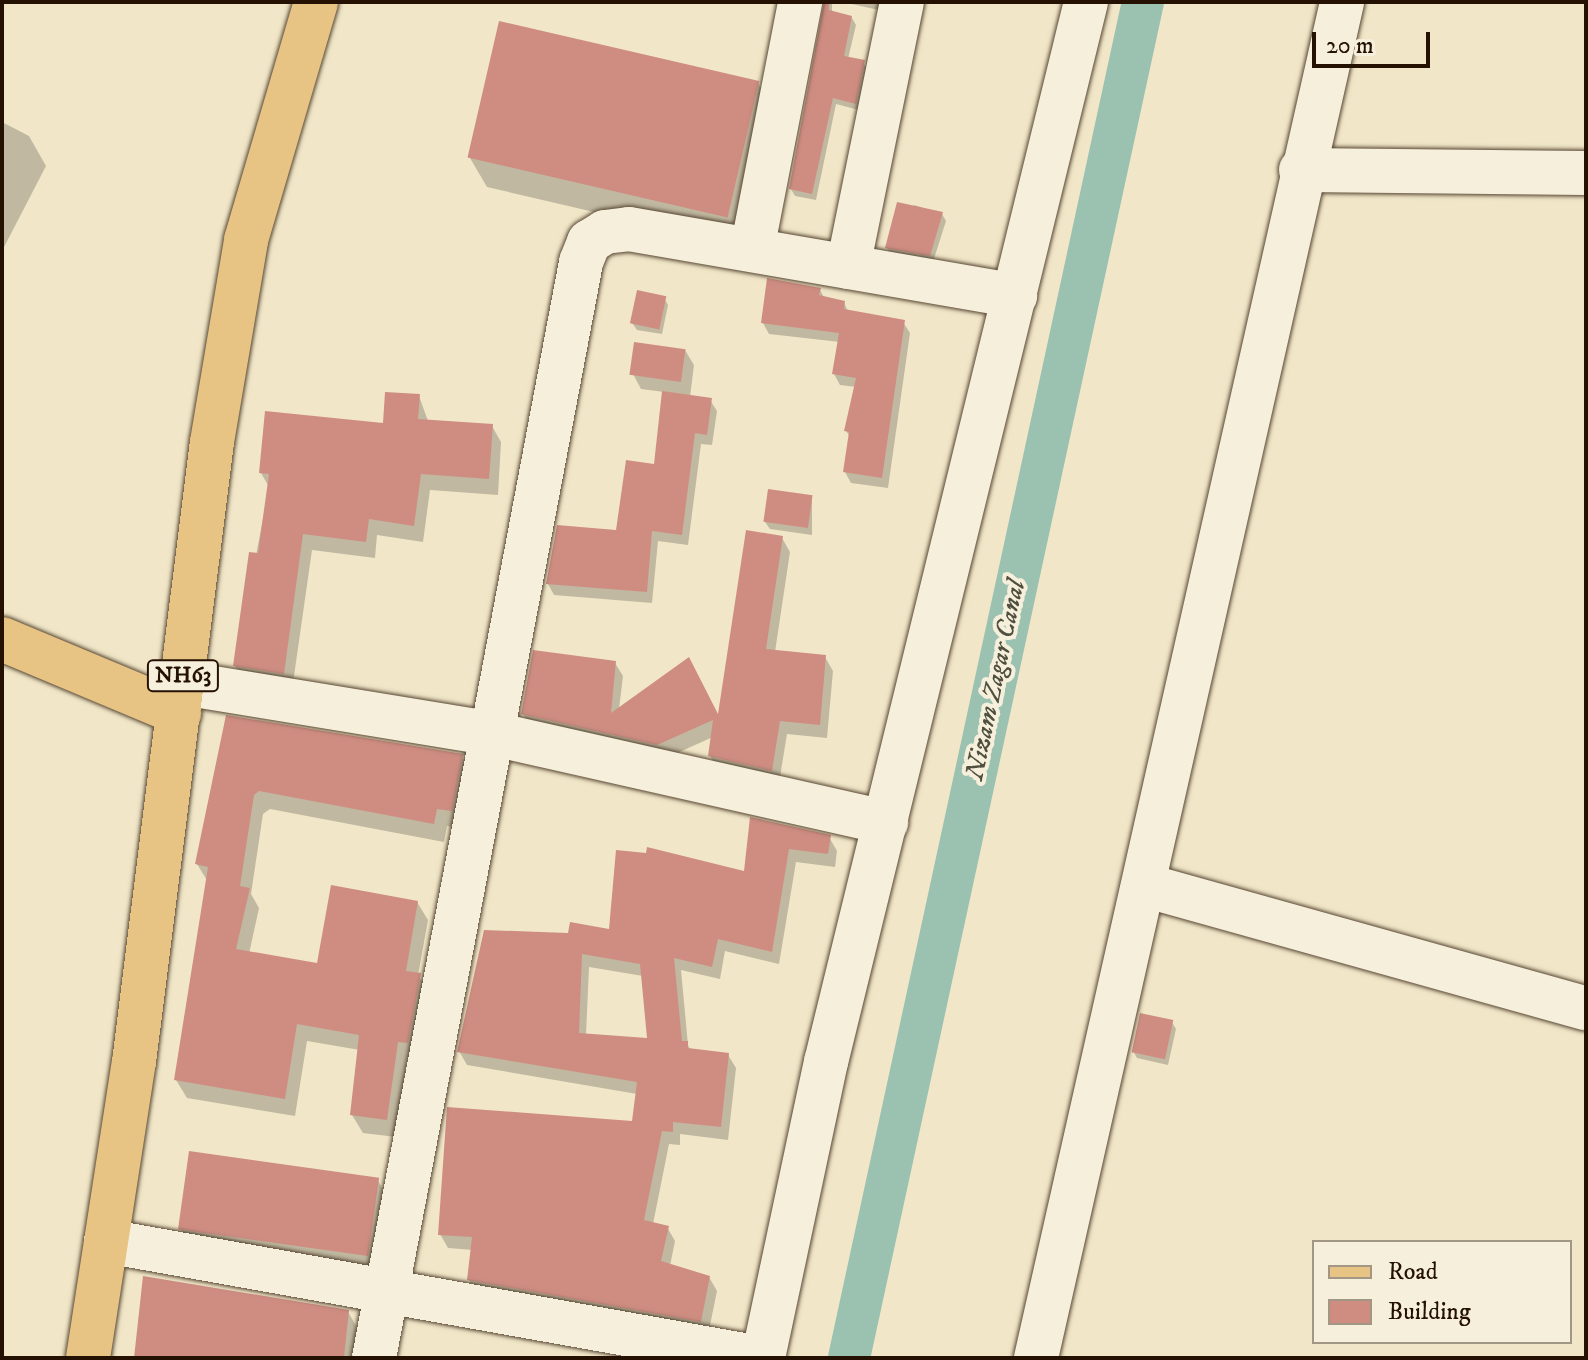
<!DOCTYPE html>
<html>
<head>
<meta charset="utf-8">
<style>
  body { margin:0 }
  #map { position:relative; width:1588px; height:1360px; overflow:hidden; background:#f1e7c8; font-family:"IM FELL DW Pica",serif }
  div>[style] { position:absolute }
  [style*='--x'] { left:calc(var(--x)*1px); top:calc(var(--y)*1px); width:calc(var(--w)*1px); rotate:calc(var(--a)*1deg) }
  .shadow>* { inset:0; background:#0003 }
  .canal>* { height:42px; margin:-21px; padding:0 21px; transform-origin:21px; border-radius:21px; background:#9bc1b1 }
  .building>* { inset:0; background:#cf8d82; transform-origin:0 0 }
  .roads { filter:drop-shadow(0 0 2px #574633) drop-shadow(0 0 2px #574633) }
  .minor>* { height:44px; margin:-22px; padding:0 22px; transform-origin:22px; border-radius:22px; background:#f6efdb }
  .major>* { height:44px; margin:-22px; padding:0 22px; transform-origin:22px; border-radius:22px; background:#e8c484 }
  .highway>* { height:44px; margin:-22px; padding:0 22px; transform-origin:22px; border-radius:22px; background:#e8c484 }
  span { translate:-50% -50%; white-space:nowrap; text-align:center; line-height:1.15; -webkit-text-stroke:8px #f6efdb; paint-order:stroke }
  .shield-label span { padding:2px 6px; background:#f6efdb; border:2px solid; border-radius:6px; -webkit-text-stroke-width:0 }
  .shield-label { font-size:22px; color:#241101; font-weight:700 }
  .water-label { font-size:26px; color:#4e4f3f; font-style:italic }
  .frame { position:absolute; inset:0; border:4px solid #241101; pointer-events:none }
  .legend { position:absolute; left:1312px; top:1240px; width:260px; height:104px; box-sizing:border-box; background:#f6efdb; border:2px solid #a29684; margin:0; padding:10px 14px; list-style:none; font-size:24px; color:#241101 }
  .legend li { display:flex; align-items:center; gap:16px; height:40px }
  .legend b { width:40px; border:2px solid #a29684 }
  .scale { position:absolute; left:1312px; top:32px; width:118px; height:36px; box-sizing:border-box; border:4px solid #241101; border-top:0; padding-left:10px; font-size:24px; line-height:28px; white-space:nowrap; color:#241101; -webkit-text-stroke:6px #f6efdb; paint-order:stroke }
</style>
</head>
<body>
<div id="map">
  <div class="shadow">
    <div style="clip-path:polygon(826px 2px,832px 2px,832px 13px,852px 18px,856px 25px,848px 59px,863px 62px,867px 69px,859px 110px,836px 104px,816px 200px,795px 196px,791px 189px)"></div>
    <div style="clip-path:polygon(843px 2px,885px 2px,883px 11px)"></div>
    <div style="clip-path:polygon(758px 83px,775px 113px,749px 248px,487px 187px,470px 158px)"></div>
    <div style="clip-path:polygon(2px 122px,29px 136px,46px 166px,2px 251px)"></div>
    <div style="clip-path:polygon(914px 205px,942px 214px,946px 221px,933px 262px,891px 255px,887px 248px)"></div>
    <div style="clip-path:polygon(820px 290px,825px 299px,844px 303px,848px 311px,903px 322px,910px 333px,888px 488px,851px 483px,845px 472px,851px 438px,846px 431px,856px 387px,840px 385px,834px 374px,840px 342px,769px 334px,763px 323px)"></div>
    <div style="clip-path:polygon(664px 298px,668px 305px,662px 334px,637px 330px,632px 323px)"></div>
    <div style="clip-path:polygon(685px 350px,694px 365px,690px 397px,710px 400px,717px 411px,712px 445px,701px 444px,688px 545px,658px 541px,652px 603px,554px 595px,548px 584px,618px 533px,656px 466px,664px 392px,641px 389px,633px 374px)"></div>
    <div style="clip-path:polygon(419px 396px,428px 421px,492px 426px,501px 442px,498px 495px,430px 490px,423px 542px,377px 535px,375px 558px,312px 550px,292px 690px,245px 682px,235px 666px,269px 487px,261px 473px,385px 425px)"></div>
    <div style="clip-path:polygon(812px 497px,812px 535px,770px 529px,765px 522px)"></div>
    <div style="clip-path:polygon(782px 538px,790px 552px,775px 652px,825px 657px,833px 671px,827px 738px,787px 734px,779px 783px,718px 770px,710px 756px,713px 737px,666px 758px,531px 728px,523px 714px,615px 663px,623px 676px,619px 709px,719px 719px)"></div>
    <div style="clip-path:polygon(228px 718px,461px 756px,472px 774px,461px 829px,447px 826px,444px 842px,270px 809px,263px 814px,251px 894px,259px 908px,249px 954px,319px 966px,417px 902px,428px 920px,418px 975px,430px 993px,418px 1060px,407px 1059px,396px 1137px,363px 1133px,352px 1115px,360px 1050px,307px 1041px,295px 1116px,187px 1098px,176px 1080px,208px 882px,197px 864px)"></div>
    <div style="clip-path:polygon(evenodd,752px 820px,829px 837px,837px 851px,835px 867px,796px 862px,779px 964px,725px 951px,720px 979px,681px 970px,688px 1045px,691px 1051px,728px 1055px,736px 1068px,728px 1140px,680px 1134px,680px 1145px,669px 1144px,653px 1224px,667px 1227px,675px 1241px,670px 1266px,709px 1277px,717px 1291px,708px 1335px,477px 1293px,469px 1280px,473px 1250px,448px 1248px,440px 1234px,634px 1123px,637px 1094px,467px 1065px,459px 1051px,569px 935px,611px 931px,745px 873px,752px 820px,589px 967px,643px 976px,649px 1040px,586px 1035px,589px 967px)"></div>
    <div style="clip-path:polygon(1172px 1022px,1176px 1029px,1168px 1065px,1137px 1058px,1133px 1051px)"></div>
    <div style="clip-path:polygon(377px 1179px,390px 1202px,379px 1283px,193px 1251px,180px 1228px)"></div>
    <div style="clip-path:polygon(348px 1312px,361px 1334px,358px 1358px,136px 1358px)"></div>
  </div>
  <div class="canal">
    <div style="--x:849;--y:1358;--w:1388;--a:-77.77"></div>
  </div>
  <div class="building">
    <div style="clip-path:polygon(824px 2px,829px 2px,829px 10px,852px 16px,844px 56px,865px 60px,856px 104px,833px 98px,812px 194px,789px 189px)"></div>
    <div style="left:499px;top:21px;width:267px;height:140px;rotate:13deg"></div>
    <div style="clip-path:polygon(897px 202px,943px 212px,930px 256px,885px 248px)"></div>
    <div style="clip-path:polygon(767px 278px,821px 288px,819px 295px,845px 301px,844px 309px,905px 320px,882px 478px,843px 472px,849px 432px,844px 431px,856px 378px,832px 374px,839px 333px,761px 323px)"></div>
    <div style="left:637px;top:290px;width:30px;height:34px;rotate:12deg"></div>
    <div style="left:634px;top:342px;width:52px;height:33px;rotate:8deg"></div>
    <div style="clip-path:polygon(662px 391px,712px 398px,707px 435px,695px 433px,682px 535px,652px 531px,647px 592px,546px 584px,557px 525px,616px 530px,626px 460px,654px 464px)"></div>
    <div style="clip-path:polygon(385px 392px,420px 394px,418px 419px,493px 424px,489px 479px,421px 474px,414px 526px,369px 519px,366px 542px,303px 534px,284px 674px,233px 666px,249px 552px,258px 553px,269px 474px,259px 473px,265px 411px,383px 423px)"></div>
    <div style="left:768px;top:489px;width:45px;height:33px;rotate:8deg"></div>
    <div style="clip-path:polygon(746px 530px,783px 536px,766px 649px,826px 655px,820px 725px,780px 721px,772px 771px,708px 756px,713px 720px,657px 745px,521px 714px,533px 650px,616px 661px,611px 713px,689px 657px,718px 714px)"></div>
    <div style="clip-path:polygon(226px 715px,463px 754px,452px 811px,437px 809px,434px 824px,259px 791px,254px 795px,240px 886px,250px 888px,236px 949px,317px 963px,331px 885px,418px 901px,406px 971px,421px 973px,408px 1043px,398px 1042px,387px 1120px,350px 1115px,359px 1035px,297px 1024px,285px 1099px,174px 1080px,208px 867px,195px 864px)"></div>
    <div style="clip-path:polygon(evenodd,750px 817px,831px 835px,828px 854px,789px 849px,772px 952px,718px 939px,712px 967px,674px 958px,682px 1041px,688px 1041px,688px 1048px,729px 1053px,721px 1127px,673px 1122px,673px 1132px,662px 1131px,644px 1220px,669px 1226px,661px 1261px,710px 1276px,701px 1322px,467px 1280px,472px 1237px,438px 1235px,447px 1107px,632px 1121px,637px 1082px,457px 1052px,484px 930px,568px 933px,570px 922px,609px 929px,616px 850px,646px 853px,647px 847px,744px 871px,750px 817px,582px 954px,640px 964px,647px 1038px,579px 1033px,582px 954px)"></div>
    <div style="left:1140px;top:1013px;width:34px;height:40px;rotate:12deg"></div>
    <div style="left:189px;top:1151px;width:192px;height:79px;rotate:8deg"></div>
    <div style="clip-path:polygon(143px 1276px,349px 1310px,344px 1358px,134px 1358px)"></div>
  </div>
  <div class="roads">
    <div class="minor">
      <div style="--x:1301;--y:170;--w:285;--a:0.6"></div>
      <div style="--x:752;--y:250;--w:253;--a:-79"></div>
      <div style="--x:848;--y:267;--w:270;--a:-78.5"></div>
      <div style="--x:183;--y:683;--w:315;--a:9.3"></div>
      <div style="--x:494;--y:734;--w:402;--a:12.7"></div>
      <div style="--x:1144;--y:885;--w:459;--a:15.6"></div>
      <div style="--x:106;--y:1241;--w:664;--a:10.14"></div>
      <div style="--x:374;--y:1358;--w:1115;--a:-79.3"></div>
      <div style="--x:581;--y:262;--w:22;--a:-68"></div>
      <div style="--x:589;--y:242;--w:19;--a:-32"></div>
      <div style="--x:605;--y:232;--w:24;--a:-7"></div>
      <div style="--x:629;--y:229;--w:392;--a:9.8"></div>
      <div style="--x:763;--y:1358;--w:303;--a:-78"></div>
      <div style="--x:826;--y:1062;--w:1091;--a:-76.22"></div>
      <div style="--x:1036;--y:1358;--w:1390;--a:-77.28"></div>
    </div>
    <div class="major">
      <div style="--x:2;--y:639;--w:192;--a:22.7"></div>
    </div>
    <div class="highway">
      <div style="--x:88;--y:1358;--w:300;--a:-81.2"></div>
      <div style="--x:134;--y:1062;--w:625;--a:-82.83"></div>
      <div style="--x:212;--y:442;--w:205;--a:-80.4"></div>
      <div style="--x:246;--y:240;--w:248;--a:-73.6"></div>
    </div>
  </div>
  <div class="shield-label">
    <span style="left:183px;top:676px">NH63</span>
  </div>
  <div class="water-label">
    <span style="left:996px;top:680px;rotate:-78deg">Nizam Zagar Canal</span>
  </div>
  <div class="frame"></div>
  <ul class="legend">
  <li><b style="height:10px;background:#e8c484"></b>Road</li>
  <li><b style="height:22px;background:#cf8d82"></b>Building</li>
  </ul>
  <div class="scale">20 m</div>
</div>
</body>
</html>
